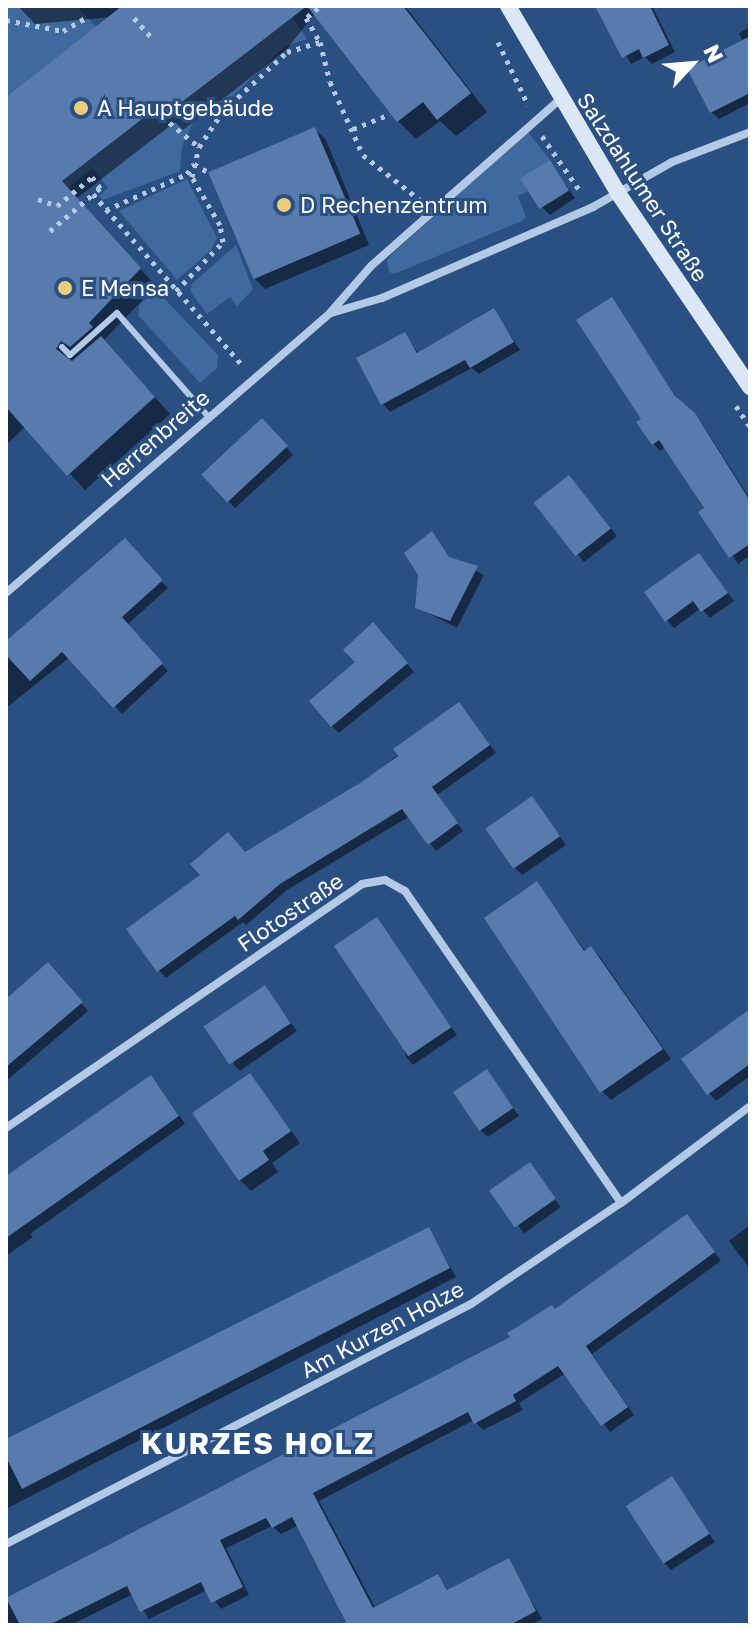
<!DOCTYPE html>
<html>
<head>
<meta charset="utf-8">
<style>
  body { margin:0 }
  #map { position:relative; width:756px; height:1631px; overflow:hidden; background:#2a5083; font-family:"Golos Text",sans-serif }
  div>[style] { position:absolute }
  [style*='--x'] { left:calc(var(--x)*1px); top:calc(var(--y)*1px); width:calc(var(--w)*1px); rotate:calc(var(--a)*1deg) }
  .green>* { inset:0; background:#3f699f }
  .shadow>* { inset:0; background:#0007; transform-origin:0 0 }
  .building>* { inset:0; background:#567bac; transform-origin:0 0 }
  .path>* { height:5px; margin-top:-2.5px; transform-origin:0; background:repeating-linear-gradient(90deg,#b3cae6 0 4px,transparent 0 10px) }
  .service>* { height:6px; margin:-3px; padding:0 3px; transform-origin:3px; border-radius:3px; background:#b3cae6 }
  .minor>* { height:8px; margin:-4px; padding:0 4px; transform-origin:4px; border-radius:4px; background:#b3cae6 }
  .secondary>* { height:16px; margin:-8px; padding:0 8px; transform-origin:8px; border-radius:8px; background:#dce7f6 }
  .dots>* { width:22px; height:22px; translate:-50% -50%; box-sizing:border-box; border:4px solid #2a5083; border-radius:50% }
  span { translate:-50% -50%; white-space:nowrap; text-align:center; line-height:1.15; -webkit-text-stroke:6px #2a5083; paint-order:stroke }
  .poi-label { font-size:22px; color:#fff }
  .left { translate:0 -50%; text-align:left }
  .street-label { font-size:22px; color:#fff }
  .district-label { font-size:30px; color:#fff; font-weight:700; letter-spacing:2px }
  .frame { position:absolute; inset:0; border:8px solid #fff; pointer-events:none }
  .north { position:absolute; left:652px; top:24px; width:80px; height:80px; -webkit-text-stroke:6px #2a5083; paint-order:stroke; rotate:64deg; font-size:22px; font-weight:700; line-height:32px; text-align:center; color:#fff }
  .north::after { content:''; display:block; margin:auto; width:28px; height:36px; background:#fff; clip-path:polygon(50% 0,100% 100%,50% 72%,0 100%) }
</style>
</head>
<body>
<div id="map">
  <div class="green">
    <div style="clip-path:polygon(6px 6px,77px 6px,96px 27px,6px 97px)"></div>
    <div style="clip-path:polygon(292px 17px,307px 39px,285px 46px,234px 95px,197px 114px,182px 146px,180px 171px,103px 200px,99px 196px,108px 188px,92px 168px,66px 190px,61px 182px,159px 106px,166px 115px)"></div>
    <div style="clip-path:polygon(528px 132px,550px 160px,521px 179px,529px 191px,518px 196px,526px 217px,522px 221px,394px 274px,389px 272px,387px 260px,393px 253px)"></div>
    <div style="clip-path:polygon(187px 179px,217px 238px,211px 250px,177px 280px,119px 211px)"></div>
    <div style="clip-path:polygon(236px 245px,253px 289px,237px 306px,230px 297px,207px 314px,190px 291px,192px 284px)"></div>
    <div style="clip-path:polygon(157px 291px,218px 355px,217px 368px,200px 383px,139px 316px,139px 305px)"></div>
  </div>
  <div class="shadow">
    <div style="clip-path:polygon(18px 6px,321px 6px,286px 50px,183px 130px,175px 122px,77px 198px,156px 286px,104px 340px,170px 414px,85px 490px,26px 426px,6px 445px,6px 99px,112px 17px,35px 24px)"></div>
    <div style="clip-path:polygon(334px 6px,405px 6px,487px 112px,456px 136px,440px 121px,416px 139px,398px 121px)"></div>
    <div style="clip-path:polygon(597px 6px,652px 6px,675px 52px,652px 64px,645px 57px,631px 64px)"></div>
    <div style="clip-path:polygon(750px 27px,750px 103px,719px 119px,711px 112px,743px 42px,739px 33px)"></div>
    <div style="clip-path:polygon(315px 129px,326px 140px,369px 245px,265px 289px,254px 278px)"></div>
    <div style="clip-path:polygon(550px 162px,575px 198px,550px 215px,542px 207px)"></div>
    <div style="clip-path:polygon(612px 300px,680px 403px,701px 422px,750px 499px,750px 555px,738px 564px,666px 447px,660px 451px,654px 444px)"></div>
    <div style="clip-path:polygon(494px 310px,520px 350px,479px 374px,472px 368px,390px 412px,383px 404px,359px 359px,405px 334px,419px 354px)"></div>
    <div style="clip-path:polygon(269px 428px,293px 455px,235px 508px,227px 500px)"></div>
    <div style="clip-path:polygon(576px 485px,617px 536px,584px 562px,537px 504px)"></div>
    <div style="clip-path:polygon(431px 534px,451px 559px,484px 575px,457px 628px,417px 607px)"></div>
    <div style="clip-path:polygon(131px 547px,168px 588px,127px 625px,168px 671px,122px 714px,70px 657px,6px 708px,6px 648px)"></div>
    <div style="clip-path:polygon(699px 555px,734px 601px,710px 618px,701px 608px,674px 628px,667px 620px)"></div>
    <div style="clip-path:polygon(380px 632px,414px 672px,339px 733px,332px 726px,358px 663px)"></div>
    <div style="clip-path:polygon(459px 704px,496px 753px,437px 795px,463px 831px,436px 851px,410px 816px,287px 890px,246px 925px,243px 922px,166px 978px,159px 970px,246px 855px,362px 784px)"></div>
    <div style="clip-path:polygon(531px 798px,566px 845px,522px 875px,514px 867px)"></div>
    <div style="clip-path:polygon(537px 884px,586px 952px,591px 948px,600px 957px,671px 1059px,611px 1100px,602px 1091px)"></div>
    <div style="clip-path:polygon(376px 919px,457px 1035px,413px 1065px,406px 1057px)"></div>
    <div style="clip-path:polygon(55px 972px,88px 1011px,6px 1081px,6px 1002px)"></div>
    <div style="clip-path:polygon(265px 987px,297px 1031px,240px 1071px,233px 1064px)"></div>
    <div style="clip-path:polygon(750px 1012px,750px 1076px,716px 1101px,709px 1093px)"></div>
    <div style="clip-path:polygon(487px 1071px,519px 1116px,488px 1137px,480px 1130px)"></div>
    <div style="clip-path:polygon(250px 1075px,300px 1143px,272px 1163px,278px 1172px,251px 1191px,240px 1180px)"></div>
    <div style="clip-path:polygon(158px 1085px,185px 1124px,30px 1234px,33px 1237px,6px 1256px,6px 1182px)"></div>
    <div style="left:530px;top:1165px;width:52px;height:45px;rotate:54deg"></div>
    <div style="clip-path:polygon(694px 1224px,721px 1261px,592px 1354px,634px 1415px,610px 1432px,566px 1373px,519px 1403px,523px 1410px,483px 1430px,474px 1420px,319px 1501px,378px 1613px,354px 1625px,299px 1525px,281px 1534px,272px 1526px,226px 1548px,249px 1595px,221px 1609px,207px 1590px,149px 1619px,133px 1594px,71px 1625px,6px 1625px,6px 1600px,513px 1338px)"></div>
    <div style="clip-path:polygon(750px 1225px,750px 1269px,729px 1241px)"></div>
    <div style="clip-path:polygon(429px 1230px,456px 1277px,6px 1509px,6px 1442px)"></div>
    <div style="clip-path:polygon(671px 1478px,715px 1542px,671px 1570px,664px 1563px)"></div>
    <div style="clip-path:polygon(508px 1561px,542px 1619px,530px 1625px,401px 1625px,438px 1576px,449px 1591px)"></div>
  </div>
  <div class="building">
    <div style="clip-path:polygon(122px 6px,403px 6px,471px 93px,437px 120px,423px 102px,397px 122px,307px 6px,165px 115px,159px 106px,62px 181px,141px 268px,89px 323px,93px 327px,70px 347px,61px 341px,56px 349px,72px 361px,101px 336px,155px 397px,67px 476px,6px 407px,6px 97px)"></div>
    <div style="clip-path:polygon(595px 6px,650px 6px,669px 45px,643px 58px,639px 49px,622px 58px)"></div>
    <div style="clip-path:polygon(750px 36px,750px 93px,710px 113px,687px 69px)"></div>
    <div style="left:315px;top:127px;width:116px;height:116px;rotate:67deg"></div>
    <div style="left:550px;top:160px;width:36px;height:35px;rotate:58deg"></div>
    <div style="clip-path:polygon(612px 297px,675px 396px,695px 413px,750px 501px,750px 544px,729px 558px,698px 512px,704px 508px,659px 440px,652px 445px,636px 422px,641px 419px,576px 320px)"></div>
    <div style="clip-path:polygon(494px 308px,514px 342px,470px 368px,465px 360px,381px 405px,356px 358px,405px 332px,417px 353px)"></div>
    <div style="left:262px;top:418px;width:38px;height:83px;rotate:47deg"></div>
    <div style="left:569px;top:475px;width:68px;height:45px;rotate:52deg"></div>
    <div style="clip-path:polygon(432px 531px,449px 557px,478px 566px,450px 621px,415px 608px,418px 575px,404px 553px)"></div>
    <div style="clip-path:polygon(125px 538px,163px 580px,122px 617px,163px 663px,113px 708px,62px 652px,30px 681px,6px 655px,6px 641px)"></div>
    <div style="clip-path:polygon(699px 553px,728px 593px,701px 612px,693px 601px,665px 622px,644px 592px)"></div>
    <div style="clip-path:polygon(373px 622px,408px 663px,331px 727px,309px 701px,355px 662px,343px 650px)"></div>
    <div style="clip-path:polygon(459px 702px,490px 745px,432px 787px,458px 823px,428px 845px,402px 809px,280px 884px,238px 920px,235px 916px,157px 972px,126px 929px,200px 875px,190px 864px,228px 832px,245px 852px,360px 783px,398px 756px,393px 749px)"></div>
    <div style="left:532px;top:796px;width:49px;height:57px;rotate:55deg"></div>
    <div style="clip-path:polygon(537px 881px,584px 951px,591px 946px,663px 1049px,600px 1093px,484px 918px)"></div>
    <div style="left:377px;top:917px;width:133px;height:52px;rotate:56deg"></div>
    <div style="clip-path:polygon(48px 962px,83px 1002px,6px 1067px,6px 999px)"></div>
    <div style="left:265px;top:985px;width:46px;height:74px;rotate:56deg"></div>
    <div style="clip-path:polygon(750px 1009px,750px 1064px,707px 1095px,681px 1059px)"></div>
    <div style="left:487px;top:1069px;width:47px;height:41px;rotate:56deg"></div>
    <div style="clip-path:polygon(250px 1073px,291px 1131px,263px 1151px,269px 1160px,239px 1181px,192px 1113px)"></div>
    <div style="clip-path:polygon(151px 1075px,179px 1116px,6px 1238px,6px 1176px)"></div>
    <div style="left:530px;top:1162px;width:45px;height:50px;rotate:55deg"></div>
    <div style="clip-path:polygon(687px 1214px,715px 1252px,586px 1346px,628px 1407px,601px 1426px,558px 1366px,513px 1395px,516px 1401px,474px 1424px,468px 1412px,313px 1493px,373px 1608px,438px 1574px,447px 1590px,509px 1558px,536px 1611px,510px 1625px,340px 1625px,346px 1622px,292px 1517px,272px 1528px,266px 1518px,220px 1540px,243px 1587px,211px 1603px,201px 1582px,140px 1612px,127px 1586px,49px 1625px,20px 1625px,6px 1598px,510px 1337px,507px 1333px,552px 1305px,555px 1309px)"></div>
    <div style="clip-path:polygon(429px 1227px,450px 1268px,22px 1489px,6px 1457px,6px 1439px)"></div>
    <div style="left:672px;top:1476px;width:69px;height:55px;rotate:57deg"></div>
  </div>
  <div class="path">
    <div style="--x:318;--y:8;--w:16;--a:140"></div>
    <div style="--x:306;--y:18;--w:28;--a:60"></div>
    <div style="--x:134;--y:18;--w:27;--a:48"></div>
    <div style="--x:6;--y:20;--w:58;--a:10.9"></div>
    <div style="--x:63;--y:31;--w:28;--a:-30"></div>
    <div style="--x:498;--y:42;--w:70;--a:64.5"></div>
    <div style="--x:154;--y:110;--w:58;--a:39.4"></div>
    <div style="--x:353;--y:129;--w:40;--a:-22"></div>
    <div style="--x:542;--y:136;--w:70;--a:55.4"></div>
    <div style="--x:38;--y:199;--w:20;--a:20"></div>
    <div style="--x:57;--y:206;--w:45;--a:-39.6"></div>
    <div style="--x:92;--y:177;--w:14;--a:54"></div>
    <div style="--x:100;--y:188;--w:9;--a:139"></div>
    <div style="--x:106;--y:210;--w:89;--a:-24"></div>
    <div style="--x:187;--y:174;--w:12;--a:-55"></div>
    <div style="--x:194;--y:164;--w:16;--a:30"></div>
    <div style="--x:50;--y:231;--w:57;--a:-40.7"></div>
    <div style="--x:93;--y:194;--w:228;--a:48.9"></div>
    <div style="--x:176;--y:291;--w:68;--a:-46.2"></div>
    <div style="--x:223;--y:242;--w:17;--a:-100"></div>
    <div style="--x:220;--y:225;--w:56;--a:-120.3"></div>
    <div style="--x:192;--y:177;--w:31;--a:-77"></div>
    <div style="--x:199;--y:147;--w:43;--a:-56.3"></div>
    <div style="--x:223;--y:111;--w:87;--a:-42.7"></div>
    <div style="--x:287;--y:52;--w:34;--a:-17"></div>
    <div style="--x:320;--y:42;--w:41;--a:76"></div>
    <div style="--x:330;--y:82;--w:80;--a:65.7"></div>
    <div style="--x:363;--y:155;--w:73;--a:38.3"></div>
    <div style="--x:736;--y:406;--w:25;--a:56"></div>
  </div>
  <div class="service">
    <div style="--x:62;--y:347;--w:11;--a:45"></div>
    <div style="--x:70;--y:355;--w:63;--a:-41.8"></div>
    <div style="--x:117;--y:313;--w:136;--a:48.6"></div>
  </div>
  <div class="minor">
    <div style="--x:331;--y:313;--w:53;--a:-16.4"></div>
    <div style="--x:382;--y:298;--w:230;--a:-23.3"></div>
    <div style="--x:593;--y:207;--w:91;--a:-29.7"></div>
    <div style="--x:672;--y:162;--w:84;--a:-21"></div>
    <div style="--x:6;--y:593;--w:428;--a:-40.8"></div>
    <div style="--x:330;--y:313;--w:62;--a:-48.9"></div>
    <div style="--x:371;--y:266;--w:251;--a:-41.4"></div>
    <div style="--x:6;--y:1128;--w:432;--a:-34.4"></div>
    <div style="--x:362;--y:884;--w:23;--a:-10"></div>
    <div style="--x:385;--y:880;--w:23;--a:29"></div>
    <div style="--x:405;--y:891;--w:379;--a:55.3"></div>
    <div style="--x:6;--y:1544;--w:523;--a:-27.3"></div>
    <div style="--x:471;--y:1304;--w:181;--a:-34"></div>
    <div style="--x:621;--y:1203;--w:161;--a:-36.9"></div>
  </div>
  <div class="secondary">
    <div style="--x:508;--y:6;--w:217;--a:59.5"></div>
    <div style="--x:618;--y:193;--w:235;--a:55.8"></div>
  </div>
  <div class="dots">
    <div style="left:81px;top:108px;background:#edcd7a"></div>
    <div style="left:284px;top:205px;background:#edcd7a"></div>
    <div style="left:65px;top:288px;background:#edcd7a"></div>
  </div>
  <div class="poi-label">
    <span class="left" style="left:97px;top:108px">A Hauptgebäude</span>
    <span class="left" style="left:300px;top:205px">D Rechenzentrum</span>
    <span class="left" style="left:81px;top:288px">E Mensa</span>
  </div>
  <div class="street-label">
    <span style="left:643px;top:187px;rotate:57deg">Salzdahlumer Straße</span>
    <span style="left:155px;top:438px;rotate:-41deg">Herrenbreite</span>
    <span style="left:290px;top:912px;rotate:-34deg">Flotostraße</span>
    <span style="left:382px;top:1329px;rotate:-28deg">Am Kurzen Holze</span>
  </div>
  <div class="district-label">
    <span style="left:258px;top:1443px">KURZES HOLZ</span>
  </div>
  <div class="frame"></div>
  <div class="north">N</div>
</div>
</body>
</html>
